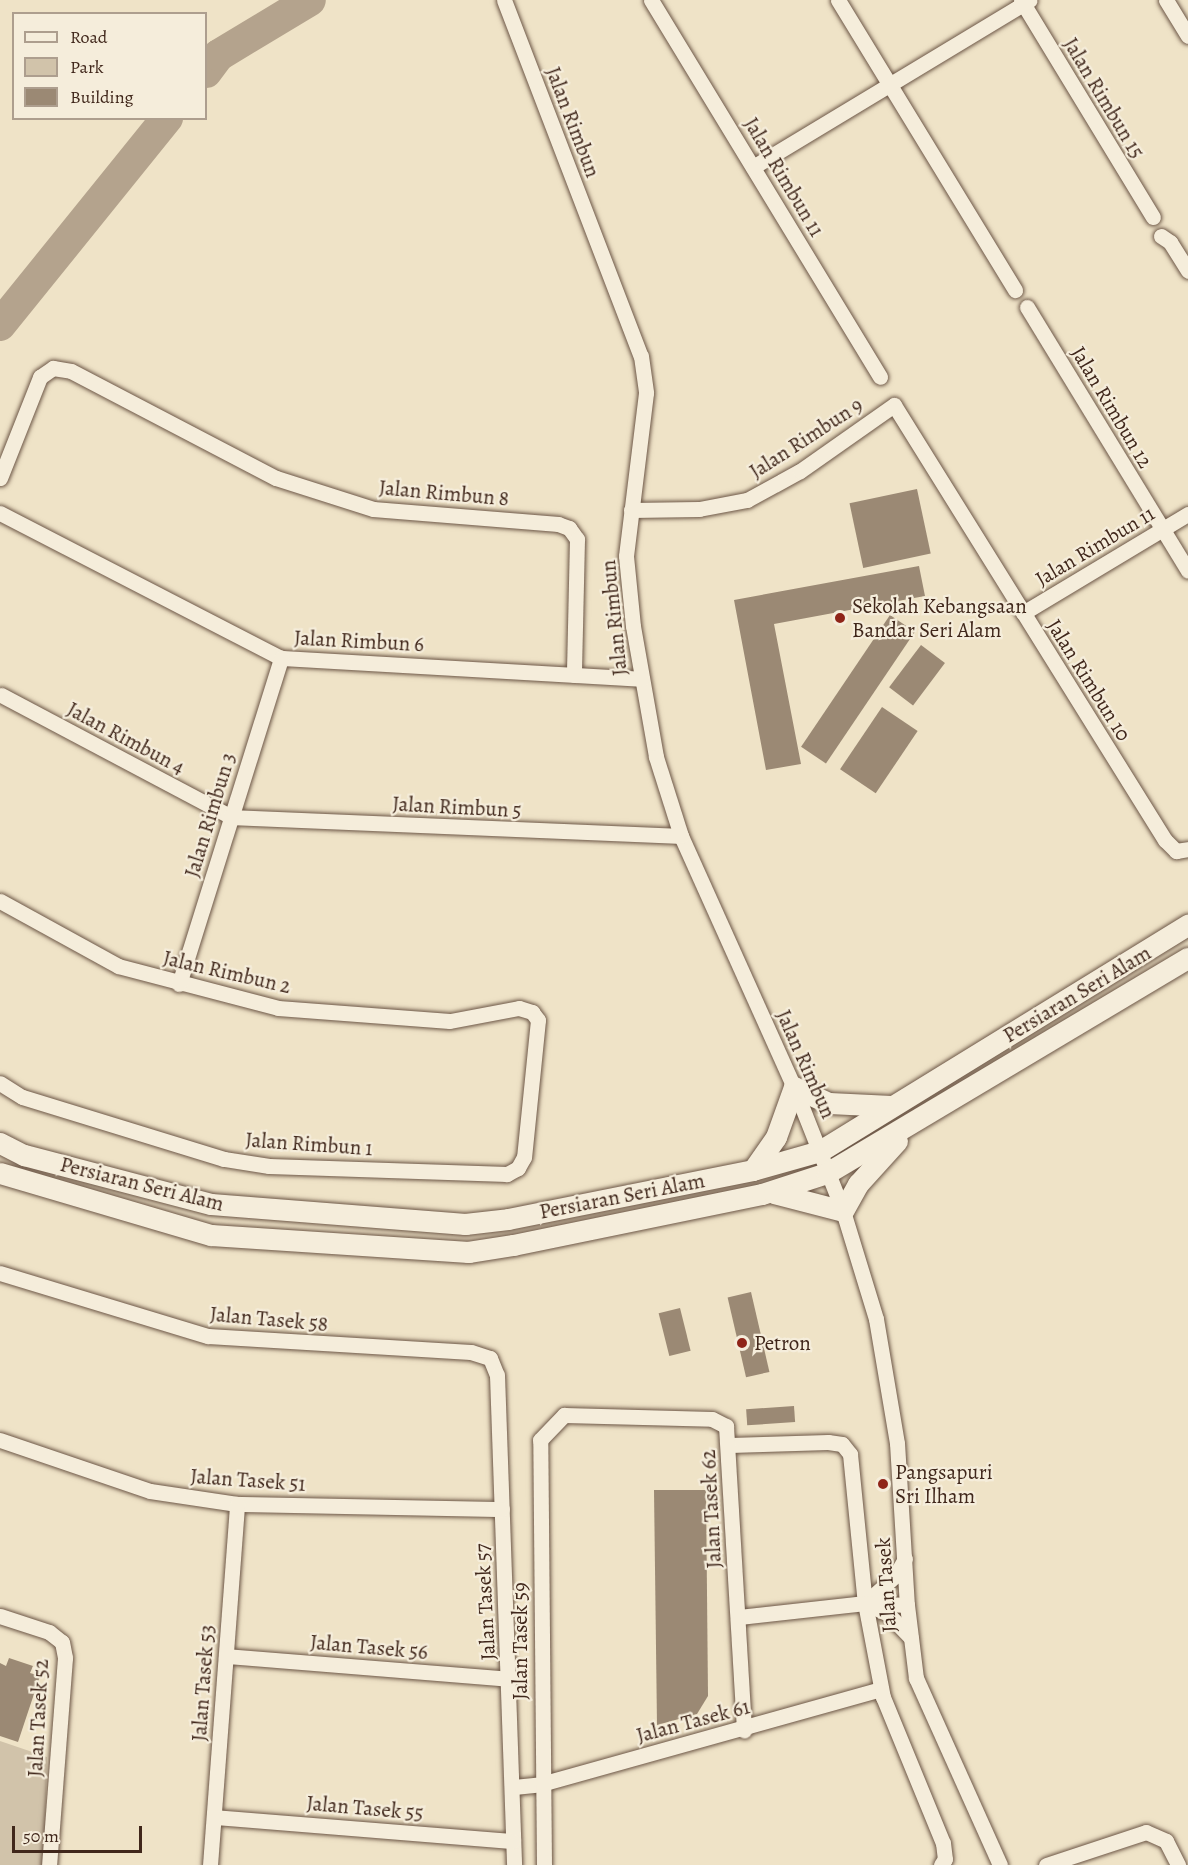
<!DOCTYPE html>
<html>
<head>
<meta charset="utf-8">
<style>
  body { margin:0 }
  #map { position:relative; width:1188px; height:1865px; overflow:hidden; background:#efe3c7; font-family:Alegreya,serif }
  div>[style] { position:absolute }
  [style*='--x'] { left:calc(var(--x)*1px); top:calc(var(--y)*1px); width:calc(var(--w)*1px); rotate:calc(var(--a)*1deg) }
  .green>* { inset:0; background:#d1c3aa }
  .river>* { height:32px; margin:-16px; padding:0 16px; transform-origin:16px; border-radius:16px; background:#b4a38d }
  .building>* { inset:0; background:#9b8974; transform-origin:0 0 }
  .roads { filter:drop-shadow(0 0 2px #6c5646) drop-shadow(0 0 2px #6c5646) }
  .minor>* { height:15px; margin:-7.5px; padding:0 7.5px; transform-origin:7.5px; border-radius:7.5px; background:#f5eddb }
  .secondary>* { height:21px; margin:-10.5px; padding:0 10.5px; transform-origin:10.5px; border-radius:10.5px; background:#f5eddb }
  .dots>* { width:16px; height:16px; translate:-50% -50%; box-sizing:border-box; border:3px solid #f5eddb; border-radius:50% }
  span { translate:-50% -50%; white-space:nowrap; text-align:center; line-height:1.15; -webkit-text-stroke:4.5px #f5eddb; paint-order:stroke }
  .street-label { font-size:21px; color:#40271b }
  .poi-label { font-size:21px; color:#40271b }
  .left { translate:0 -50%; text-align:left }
  .legend { position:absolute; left:12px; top:12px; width:195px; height:108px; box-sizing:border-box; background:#f5eddb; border:2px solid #ad9e8e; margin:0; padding:8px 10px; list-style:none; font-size:18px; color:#40271b }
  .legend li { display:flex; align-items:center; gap:12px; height:30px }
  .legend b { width:30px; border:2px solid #ad9e8e }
  .scale { position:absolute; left:12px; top:1826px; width:130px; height:27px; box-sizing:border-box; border:3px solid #40271b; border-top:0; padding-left:8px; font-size:18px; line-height:21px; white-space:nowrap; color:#40271b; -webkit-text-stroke:4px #f5eddb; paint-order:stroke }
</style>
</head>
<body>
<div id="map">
  <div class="green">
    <div style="clip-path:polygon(0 1741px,47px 1757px,44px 1865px,0 1865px)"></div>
  </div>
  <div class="river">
    <div style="--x:206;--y:72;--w:21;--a:-53"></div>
    <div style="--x:219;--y:55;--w:106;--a:-31.1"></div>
    <div style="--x:0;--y:325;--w:266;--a:-51.1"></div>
  </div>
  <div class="building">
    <div style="left:917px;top:489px;width:66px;height:69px;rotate:78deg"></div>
    <div style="clip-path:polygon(919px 566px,925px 596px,774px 624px,801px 764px,766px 770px,734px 600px)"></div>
    <div style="left:890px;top:615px;width:30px;height:159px;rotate:34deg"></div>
    <div style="left:921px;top:645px;width:30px;height:53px;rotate:37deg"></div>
    <div style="left:882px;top:707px;width:43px;height:75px;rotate:34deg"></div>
    <div style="left:751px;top:1292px;width:82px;height:24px;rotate:77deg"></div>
    <div style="left:680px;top:1308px;width:44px;height:22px;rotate:76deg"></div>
    <div style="left:794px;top:1406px;width:16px;height:48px;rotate:86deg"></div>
    <div style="clip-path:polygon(654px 1490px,706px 1490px,708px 1696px,697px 1714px,657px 1725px)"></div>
    <div style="clip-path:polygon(9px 1658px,33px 1666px,30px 1673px,40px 1676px,18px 1742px,0 1736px,0 1663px,6px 1666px)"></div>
  </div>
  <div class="roads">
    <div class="minor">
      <div style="--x:504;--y:0;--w:381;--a:69"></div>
      <div style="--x:641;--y:356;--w:37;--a:82"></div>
      <div style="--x:646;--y:393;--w:164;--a:97"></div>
      <div style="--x:626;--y:556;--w:70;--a:84.3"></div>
      <div style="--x:633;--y:626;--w:133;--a:80"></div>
      <div style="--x:656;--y:757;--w:83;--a:72.4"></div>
      <div style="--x:681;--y:836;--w:275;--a:65.8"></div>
      <div style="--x:794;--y:1087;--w:133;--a:68.4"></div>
      <div style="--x:843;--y:1211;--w:113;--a:73"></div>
      <div style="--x:876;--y:1319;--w:126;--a:80.4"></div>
      <div style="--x:897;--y:1443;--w:162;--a:86.5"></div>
      <div style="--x:907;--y:1605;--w:74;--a:83"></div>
      <div style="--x:916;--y:1678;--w:205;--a:65.8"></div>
      <div style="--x:651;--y:0;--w:441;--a:58.7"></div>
      <div style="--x:838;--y:0;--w:340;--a:58.6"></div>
      <div style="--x:1021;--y:0;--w:254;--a:58.7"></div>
      <div style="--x:1166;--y:0;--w:42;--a:58.6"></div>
      <div style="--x:753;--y:167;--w:323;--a:-31.1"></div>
      <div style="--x:1161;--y:236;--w:11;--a:34"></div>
      <div style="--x:1170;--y:242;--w:34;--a:58"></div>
      <div style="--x:1027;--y:307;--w:309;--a:58.6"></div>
      <div style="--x:0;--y:478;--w:109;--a:-68.4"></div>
      <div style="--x:40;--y:377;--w:16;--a:-35"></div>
      <div style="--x:53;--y:368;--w:18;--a:9"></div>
      <div style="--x:71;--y:371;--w:231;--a:27.6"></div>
      <div style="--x:276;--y:478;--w:102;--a:17.7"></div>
      <div style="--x:373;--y:509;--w:186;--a:4.6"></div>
      <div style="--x:558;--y:524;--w:12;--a:20"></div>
      <div style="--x:569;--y:528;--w:14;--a:54"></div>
      <div style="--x:577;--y:539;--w:136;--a:91.3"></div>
      <div style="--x:631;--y:510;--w:68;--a:-0.8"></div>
      <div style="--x:699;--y:509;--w:49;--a:-10.6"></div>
      <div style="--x:747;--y:500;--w:60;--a:-28.7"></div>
      <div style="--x:800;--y:471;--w:115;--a:-35.1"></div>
      <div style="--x:894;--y:405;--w:513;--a:58.08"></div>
      <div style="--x:1165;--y:840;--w:16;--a:45"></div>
      <div style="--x:1176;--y:851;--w:12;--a:-9"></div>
      <div style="--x:0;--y:513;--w:316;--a:27.3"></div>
      <div style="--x:281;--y:658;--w:361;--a:3.3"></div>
      <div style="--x:1023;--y:613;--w:192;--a:-31"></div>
      <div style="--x:1;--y:695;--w:260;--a:27.9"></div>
      <div style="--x:231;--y:817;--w:450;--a:2.4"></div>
      <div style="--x:0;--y:901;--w:135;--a:28.8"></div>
      <div style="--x:118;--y:966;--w:165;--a:14.7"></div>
      <div style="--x:278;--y:1008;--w:172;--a:4.3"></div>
      <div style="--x:450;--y:1021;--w:70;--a:-10.7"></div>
      <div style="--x:519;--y:1008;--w:14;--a:17"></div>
      <div style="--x:532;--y:1012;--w:10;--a:53"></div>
      <div style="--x:538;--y:1020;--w:138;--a:95.8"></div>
      <div style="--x:524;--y:1157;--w:13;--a:119"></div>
      <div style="--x:518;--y:1168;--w:13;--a:151"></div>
      <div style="--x:507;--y:1174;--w:238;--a:-178.1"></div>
      <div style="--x:269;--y:1166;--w:46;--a:-171.2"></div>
      <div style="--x:224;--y:1159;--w:211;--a:-162.9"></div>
      <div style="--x:22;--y:1097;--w:26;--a:-148"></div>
      <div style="--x:179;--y:984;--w:342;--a:-72.6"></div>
      <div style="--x:0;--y:1273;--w:217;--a:16.9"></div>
      <div style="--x:208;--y:1336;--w:263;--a:3.5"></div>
      <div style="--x:471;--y:1352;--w:20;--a:18"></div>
      <div style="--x:490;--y:1358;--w:18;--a:68"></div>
      <div style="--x:497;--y:1375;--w:490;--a:88"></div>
      <div style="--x:0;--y:1440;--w:158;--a:18.8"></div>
      <div style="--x:150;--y:1491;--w:88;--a:8.5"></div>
      <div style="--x:237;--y:1504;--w:265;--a:1.1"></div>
      <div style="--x:730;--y:1445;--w:98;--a:-1.8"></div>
      <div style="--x:828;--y:1442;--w:14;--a:8"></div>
      <div style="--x:842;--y:1444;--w:13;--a:51"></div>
      <div style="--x:850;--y:1454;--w:150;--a:84.3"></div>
      <div style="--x:865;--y:1603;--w:96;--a:79.2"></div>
      <div style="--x:883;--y:1697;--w:158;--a:67.7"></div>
      <div style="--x:943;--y:1843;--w:16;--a:83"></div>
      <div style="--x:945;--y:1859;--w:7;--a:124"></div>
      <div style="--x:865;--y:1603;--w:40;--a:-42"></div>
      <div style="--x:895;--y:1576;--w:20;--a:-60"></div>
      <div style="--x:871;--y:1606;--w:19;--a:25"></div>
      <div style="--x:888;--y:1614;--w:33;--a:46"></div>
      <div style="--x:0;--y:1616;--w:52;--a:18.1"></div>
      <div style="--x:49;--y:1632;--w:16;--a:38"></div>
      <div style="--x:62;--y:1642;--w:16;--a:79"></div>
      <div style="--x:65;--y:1658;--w:208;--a:94.4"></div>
      <div style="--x:739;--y:1617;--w:127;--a:-6.3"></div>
      <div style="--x:865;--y:1603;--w:42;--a:2.7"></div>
      <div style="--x:226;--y:1656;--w:285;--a:4.6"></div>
      <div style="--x:514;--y:1787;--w:27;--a:-6"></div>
      <div style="--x:541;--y:1784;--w:353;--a:-15.6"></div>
      <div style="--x:214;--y:1817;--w:300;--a:4.6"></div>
      <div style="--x:210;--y:1865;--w:362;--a:-85.7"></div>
      <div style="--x:544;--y:1865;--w:425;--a:-90.5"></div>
      <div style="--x:540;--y:1440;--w:35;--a:-46"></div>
      <div style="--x:564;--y:1415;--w:148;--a:1.5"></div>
      <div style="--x:712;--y:1419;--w:16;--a:27"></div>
      <div style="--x:726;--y:1426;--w:305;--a:86.6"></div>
      <div style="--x:1046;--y:1865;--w:105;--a:-18.3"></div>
      <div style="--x:1146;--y:1832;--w:22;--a:24"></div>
      <div style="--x:1166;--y:1841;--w:27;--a:63"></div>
    </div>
    <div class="secondary">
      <div style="--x:0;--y:1143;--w:27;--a:27"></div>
      <div style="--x:24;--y:1155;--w:193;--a:14.7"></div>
      <div style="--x:211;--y:1204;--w:255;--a:4.5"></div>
      <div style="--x:465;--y:1224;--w:43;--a:-6.6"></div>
      <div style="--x:508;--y:1219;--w:250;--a:-11.3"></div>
      <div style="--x:753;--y:1170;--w:70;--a:-15.8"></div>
      <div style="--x:820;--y:1151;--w:432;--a:-31.6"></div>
      <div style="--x:753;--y:1170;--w:40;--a:-55.1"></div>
      <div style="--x:776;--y:1137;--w:53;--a:-70.2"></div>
      <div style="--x:794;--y:1087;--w:38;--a:25"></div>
      <div style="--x:829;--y:1103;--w:62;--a:2.8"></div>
      <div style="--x:0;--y:1173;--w:220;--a:16.4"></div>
      <div style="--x:211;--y:1235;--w:258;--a:3.8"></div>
      <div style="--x:468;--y:1252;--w:46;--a:-8.8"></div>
      <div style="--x:513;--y:1245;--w:254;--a:-11.6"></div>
      <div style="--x:762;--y:1194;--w:68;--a:-17.9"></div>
      <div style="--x:827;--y:1173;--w:420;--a:-30.8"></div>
      <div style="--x:774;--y:1193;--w:71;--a:14.6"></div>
      <div style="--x:843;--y:1211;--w:31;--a:-61"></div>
      <div style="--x:858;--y:1184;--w:58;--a:-47.8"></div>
    </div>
  </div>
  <div class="dots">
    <div style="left:840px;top:618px;background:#8f2418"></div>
    <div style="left:742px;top:1343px;background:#8f2418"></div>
    <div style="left:883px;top:1484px;background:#8f2418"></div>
  </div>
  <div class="street-label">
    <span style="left:1104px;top:98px;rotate:59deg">Jalan Rimbun 15</span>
    <span style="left:573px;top:122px;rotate:69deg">Jalan Rimbun</span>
    <span style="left:784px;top:177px;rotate:59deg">Jalan Rimbun 11</span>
    <span style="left:1112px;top:407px;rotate:59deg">Jalan Rimbun 12</span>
    <span style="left:806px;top:438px;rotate:-33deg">Jalan Rimbun 9</span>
    <span style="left:444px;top:493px;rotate:5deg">Jalan Rimbun 8</span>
    <span style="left:1095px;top:546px;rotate:-31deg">Jalan Rimbun 11</span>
    <span style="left:614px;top:618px;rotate:-96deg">Jalan Rimbun</span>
    <span style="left:359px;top:641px;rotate:3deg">Jalan Rimbun 6</span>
    <span style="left:1089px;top:680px;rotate:58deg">Jalan Rimbun 10</span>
    <span style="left:126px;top:738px;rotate:28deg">Jalan Rimbun 4</span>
    <span style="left:457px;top:807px;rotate:3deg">Jalan Rimbun 5</span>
    <span style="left:210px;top:815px;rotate:-73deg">Jalan Rimbun 3</span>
    <span style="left:227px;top:972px;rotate:13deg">Jalan Rimbun 2</span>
    <span style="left:1077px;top:994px;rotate:-31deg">Persiaran Seri Alam</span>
    <span style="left:806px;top:1064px;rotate:66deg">Jalan Rimbun</span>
    <span style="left:309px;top:1144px;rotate:4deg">Jalan Rimbun 1</span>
    <span style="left:142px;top:1184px;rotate:14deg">Persiaran Seri Alam</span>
    <span style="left:622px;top:1196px;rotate:-11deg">Persiaran Seri Alam</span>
    <span style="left:269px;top:1319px;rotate:5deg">Jalan Tasek 58</span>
    <span style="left:248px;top:1480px;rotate:4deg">Jalan Tasek 51</span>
    <span style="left:711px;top:1509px;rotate:-93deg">Jalan Tasek 62</span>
    <span style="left:886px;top:1585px;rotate:-94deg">Jalan Tasek</span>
    <span style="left:485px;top:1602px;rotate:-93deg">Jalan Tasek 57</span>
    <span style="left:520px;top:1641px;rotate:-90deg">Jalan Tasek 59</span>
    <span style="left:369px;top:1647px;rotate:5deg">Jalan Tasek 56</span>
    <span style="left:203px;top:1683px;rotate:-86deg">Jalan Tasek 53</span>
    <span style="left:38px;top:1718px;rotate:-87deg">Jalan Tasek 52</span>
    <span style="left:693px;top:1721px;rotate:-15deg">Jalan Tasek 61</span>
    <span style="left:365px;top:1808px;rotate:5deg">Jalan Tasek 55</span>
  </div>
  <div class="poi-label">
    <span class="left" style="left:852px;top:618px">Sekolah Kebangsaan<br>Bandar Seri Alam</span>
    <span class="left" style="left:754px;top:1343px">Petron</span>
    <span class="left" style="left:895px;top:1484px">Pangsapuri<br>Sri Ilham</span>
  </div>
  <ul class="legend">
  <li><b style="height:8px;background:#f5eddb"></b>Road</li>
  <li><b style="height:16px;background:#d1c3aa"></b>Park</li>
  <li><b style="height:16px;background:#9b8974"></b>Building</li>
  </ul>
  <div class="scale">50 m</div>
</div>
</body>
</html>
